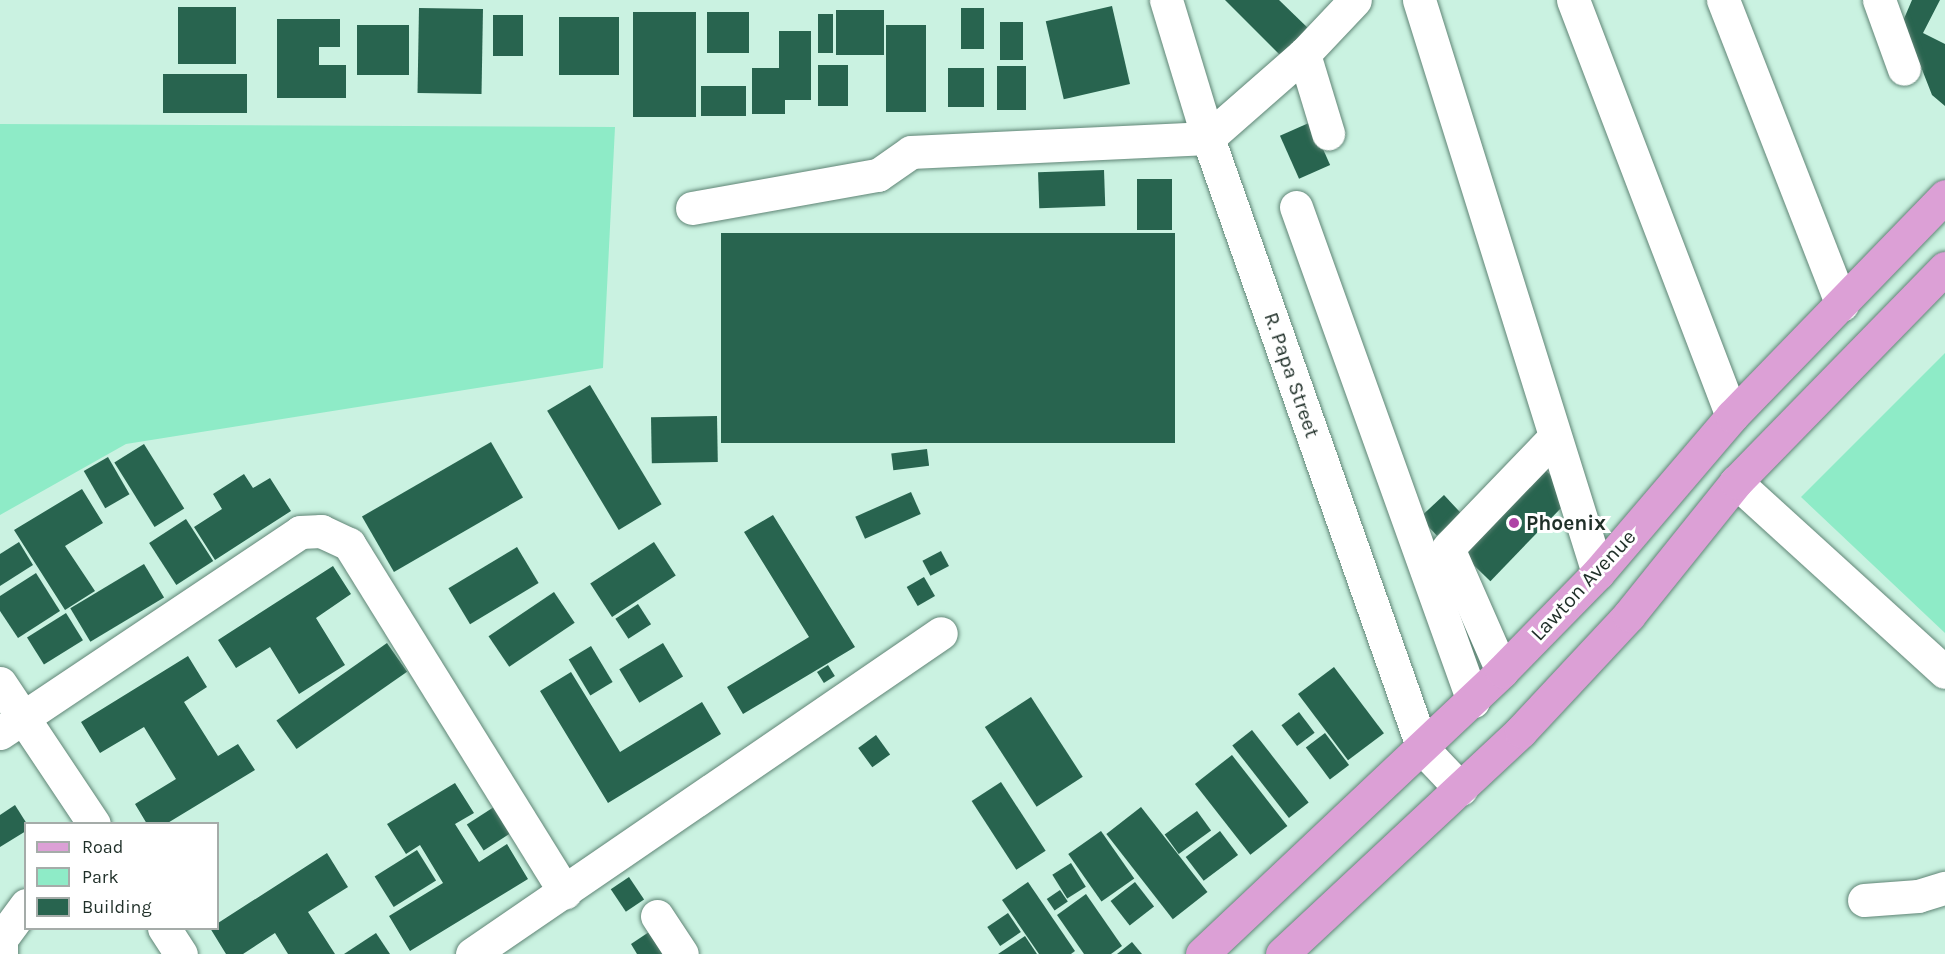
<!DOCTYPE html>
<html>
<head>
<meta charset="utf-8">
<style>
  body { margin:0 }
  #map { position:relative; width:1945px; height:954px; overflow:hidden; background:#caf2e1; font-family:Karla,sans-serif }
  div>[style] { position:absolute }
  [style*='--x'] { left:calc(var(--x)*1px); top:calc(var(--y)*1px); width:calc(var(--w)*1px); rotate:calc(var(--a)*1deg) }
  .green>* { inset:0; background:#8eebc7 }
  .building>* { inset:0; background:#28644f; transform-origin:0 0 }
  .roads { filter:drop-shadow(0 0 2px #608576) drop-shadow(0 0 2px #608576) }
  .minor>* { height:33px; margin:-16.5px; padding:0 16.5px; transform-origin:16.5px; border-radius:16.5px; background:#fff }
  .major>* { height:33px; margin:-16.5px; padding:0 16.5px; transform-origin:16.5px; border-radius:16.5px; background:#dca0d6 }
  .dots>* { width:16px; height:16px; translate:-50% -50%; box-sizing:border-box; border:3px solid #fff; border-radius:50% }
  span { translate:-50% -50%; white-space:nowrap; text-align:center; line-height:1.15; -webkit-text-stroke:6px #fff; paint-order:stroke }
  .street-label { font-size:21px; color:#1f2f28 }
  .poi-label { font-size:21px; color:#1f2f28; font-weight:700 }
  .left { translate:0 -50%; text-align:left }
  .legend { position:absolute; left:24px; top:822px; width:195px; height:108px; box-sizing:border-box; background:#fff; border:2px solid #a5aca9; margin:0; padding:8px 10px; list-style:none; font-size:18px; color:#1f2f28 }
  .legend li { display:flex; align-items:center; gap:12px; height:30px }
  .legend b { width:30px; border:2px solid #a5aca9 }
</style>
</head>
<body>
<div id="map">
  <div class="green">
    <div style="clip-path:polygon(0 124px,615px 127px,603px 368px,126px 444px,0 515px)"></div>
    <div style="clip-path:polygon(1945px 353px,1945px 633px,1801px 497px)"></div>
  </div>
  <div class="building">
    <div style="clip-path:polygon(1225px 0,1279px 0,1310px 30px,1282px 57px)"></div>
    <div style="clip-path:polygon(1912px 0,1940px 0,1923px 33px,1945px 44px,1945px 106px,1932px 95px,1903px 21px)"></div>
    <div style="left:1112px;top:6px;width:80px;height:68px;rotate:77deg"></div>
    <div style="left:178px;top:7px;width:58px;height:57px"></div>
    <div style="left:419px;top:8px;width:64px;height:85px;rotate:1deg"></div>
    <div style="left:961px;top:8px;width:23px;height:41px"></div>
    <div style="left:836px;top:10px;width:48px;height:45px"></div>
    <div style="left:633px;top:12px;width:63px;height:105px"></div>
    <div style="left:707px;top:12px;width:42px;height:41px"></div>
    <div style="left:818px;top:14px;width:15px;height:39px"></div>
    <div style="left:493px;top:15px;width:30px;height:41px"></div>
    <div style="left:559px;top:17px;width:60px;height:58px"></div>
    <div style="clip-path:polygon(277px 19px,340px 19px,340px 47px,319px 47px,319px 65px,346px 65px,346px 98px,277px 98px)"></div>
    <div style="left:1000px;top:22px;width:23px;height:38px"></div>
    <div style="left:357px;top:25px;width:52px;height:50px"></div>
    <div style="left:886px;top:25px;width:40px;height:87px"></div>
    <div style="clip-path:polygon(779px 31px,811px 31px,811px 100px,785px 100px,785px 114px,752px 114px,752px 68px,779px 68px)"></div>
    <div style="left:818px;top:65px;width:30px;height:41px"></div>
    <div style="left:997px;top:66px;width:29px;height:44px"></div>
    <div style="left:948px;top:68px;width:36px;height:39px"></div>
    <div style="left:163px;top:74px;width:84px;height:39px"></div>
    <div style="left:701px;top:86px;width:45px;height:30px"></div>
    <div style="left:1311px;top:122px;width:47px;height:34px;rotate:66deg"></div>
    <div style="left:1104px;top:170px;width:36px;height:66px;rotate:88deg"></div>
    <div style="left:1137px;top:179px;width:35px;height:51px"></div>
    <div style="left:1175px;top:233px;width:210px;height:454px;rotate:90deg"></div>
    <div style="left:590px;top:385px;width:139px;height:50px;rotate:59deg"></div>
    <div style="left:717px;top:416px;width:46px;height:66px;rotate:89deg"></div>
    <div style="left:491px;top:442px;width:64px;height:149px;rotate:60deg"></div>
    <div style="left:144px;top:444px;width:76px;height:35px;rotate:58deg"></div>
    <div style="left:927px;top:449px;width:17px;height:36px;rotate:83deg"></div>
    <div style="left:108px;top:457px;width:43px;height:28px;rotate:60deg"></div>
    <div style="left:1540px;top:465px;width:45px;height:118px;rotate:44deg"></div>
    <div style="clip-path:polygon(244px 474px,253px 488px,270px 478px,291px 511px,215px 560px,194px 527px,222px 509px,213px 494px)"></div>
    <div style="clip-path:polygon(82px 489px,103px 523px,65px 546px,95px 591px,65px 610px,14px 530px)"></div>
    <div style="left:911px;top:492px;width:24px;height:61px;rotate:66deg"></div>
    <div style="left:1444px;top:495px;width:25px;height:33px;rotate:47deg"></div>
    <div style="clip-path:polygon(773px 515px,855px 647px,743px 714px,727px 687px,809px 637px,744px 532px)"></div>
    <div style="left:186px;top:519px;width:50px;height:44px;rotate:57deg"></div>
    <div style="clip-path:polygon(19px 542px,33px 565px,0 586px,0 554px)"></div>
    <div style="left:654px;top:542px;width:40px;height:76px;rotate:57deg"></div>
    <div style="left:517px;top:547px;width:42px;height:80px;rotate:59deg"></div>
    <div style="left:941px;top:551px;width:17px;height:21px;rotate:62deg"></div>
    <div style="left:144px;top:564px;width:39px;height:86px;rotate:59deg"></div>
    <div style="clip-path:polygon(333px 566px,351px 594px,316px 618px,345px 665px,299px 694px,270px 647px,236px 668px,218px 640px)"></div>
    <div style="clip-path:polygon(36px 573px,60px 611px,18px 638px,0 611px,0 596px)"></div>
    <div style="left:924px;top:577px;width:22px;height:20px;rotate:60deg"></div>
    <div style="left:554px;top:592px;width:37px;height:79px;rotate:56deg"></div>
    <div style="left:638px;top:604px;width:24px;height:27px;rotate:57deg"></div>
    <div style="left:66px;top:613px;width:32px;height:46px;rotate:58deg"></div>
    <div style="left:387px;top:643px;width:35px;height:135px;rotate:55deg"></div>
    <div style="left:663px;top:643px;width:39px;height:51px;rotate:59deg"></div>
    <div style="left:591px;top:646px;width:42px;height:26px;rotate:59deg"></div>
    <div style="clip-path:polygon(188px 656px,207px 687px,184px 702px,218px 756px,238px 744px,255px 770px,166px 824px,147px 824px,135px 804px,176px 779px,144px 727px,100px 753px,81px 722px)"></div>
    <div style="left:828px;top:665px;width:13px;height:13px;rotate:58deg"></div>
    <div style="left:1334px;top:667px;width:83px;height:45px;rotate:53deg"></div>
    <div style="clip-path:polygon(571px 672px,620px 752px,702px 702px,721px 734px,608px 803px,540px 691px)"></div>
    <div style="left:1031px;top:697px;width:95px;height:55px;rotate:57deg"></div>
    <div style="left:1299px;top:712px;width:26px;height:22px;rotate:53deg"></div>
    <div style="left:1252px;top:730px;width:92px;height:25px;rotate:52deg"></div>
    <div style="left:1325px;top:733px;width:40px;height:24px;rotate:53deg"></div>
    <div style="left:876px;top:735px;width:24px;height:22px;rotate:54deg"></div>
    <div style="left:1232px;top:755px;width:90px;height:47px;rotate:52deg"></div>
    <div style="left:1001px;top:782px;width:82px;height:35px;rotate:57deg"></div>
    <div style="clip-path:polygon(455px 783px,474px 813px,455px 824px,479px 862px,507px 844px,528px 879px,410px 951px,389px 916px,443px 883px,420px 845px,406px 854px,387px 824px)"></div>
    <div style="clip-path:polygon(15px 805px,27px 824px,26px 831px,0 847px,0 815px)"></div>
    <div style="left:497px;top:805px;width:31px;height:36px;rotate:57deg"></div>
    <div style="left:1141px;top:807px;width:108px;height:44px;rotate:52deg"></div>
    <div style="left:1197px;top:811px;width:24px;height:40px;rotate:54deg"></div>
    <div style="left:1101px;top:831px;width:58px;height:40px;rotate:55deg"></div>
    <div style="left:1220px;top:831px;width:30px;height:43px;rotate:53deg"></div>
    <div style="left:417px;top:850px;width:36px;height:50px;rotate:58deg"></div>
    <div style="clip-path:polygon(327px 853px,348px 887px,308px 912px,335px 954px,288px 954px,275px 933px,243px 954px,226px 954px,210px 928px,218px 928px,218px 923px)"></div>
    <div style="left:1071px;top:863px;width:28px;height:22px;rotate:58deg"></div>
    <div style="left:629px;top:877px;width:27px;height:22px;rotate:56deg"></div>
    <div style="clip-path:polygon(1028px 882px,1075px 951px,1071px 954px,1039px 954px,1002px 900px)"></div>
    <div style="left:1135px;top:882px;width:31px;height:31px;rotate:52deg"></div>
    <div style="left:1060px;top:890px;width:14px;height:16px;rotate:56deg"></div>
    <div style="clip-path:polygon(1086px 894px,1122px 946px,1111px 954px,1084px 954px,1057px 915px)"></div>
    <div style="left:1008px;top:913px;width:23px;height:25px;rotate:56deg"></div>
    <div style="clip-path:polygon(649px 932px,663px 954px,637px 954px,631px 944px)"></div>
    <div style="clip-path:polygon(376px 933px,390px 954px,344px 954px)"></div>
    <div style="clip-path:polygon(1025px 936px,1037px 954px,998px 954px)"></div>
    <div style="clip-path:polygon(1132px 942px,1142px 954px,1117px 954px)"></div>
  </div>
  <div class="roads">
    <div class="minor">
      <div style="--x:1166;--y:0;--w:144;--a:73.1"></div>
      <div style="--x:1208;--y:138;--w:648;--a:70.61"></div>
      <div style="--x:1423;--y:749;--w:55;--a:46.5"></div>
      <div style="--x:1419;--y:0;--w:600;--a:72.65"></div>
      <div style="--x:1573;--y:0;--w:445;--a:69.1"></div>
      <div style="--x:1723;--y:0;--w:327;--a:68.7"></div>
      <div style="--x:1879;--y:0;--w:73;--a:70.1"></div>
      <div style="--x:1304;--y:54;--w:83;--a:73.1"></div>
      <div style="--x:1296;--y:207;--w:525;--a:70.29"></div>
      <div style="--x:692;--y:208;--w:189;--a:-10.1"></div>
      <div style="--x:878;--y:175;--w:40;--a:-34.9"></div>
      <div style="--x:911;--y:152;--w:297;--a:-2.7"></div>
      <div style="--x:1208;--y:138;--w:128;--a:-41.2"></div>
      <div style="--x:1304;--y:54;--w:74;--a:-46.6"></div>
      <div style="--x:1736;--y:482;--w:282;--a:42.3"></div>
      <div style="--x:1502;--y:671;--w:134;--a:-113.7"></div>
      <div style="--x:1448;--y:548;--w:153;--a:-46.1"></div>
      <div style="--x:0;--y:683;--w:169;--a:56.3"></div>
      <div style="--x:0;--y:733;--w:361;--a:-33.8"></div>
      <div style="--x:300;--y:532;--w:21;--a:-3"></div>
      <div style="--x:321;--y:531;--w:31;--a:25"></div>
      <div style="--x:349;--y:544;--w:410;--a:58.2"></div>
      <div style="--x:1864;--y:900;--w:54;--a:-4.2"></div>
      <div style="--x:1918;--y:896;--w:28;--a:-17"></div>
      <div style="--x:657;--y:916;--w:45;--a:56.7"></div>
      <div style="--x:164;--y:928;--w:31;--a:57"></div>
      <div style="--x:1;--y:954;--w:15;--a:-90"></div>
      <div style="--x:1;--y:939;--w:42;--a:-53.7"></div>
      <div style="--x:472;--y:954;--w:568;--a:-34.39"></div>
    </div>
    <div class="major">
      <div style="--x:1202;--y:954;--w:412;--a:-43.3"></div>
      <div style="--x:1502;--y:671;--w:137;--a:-45.6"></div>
      <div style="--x:1598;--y:573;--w:206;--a:-49.5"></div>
      <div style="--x:1732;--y:416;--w:306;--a:-45.9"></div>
      <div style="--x:1282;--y:954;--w:327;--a:-43"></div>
      <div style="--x:1521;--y:731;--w:158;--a:-47"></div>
      <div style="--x:1629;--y:615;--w:171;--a:-51.2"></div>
      <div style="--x:1736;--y:482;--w:299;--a:-45.7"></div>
    </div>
  </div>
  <div class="dots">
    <div style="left:1514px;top:523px;background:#af45a6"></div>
  </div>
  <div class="street-label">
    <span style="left:1292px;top:375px;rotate:71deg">R. Papa Street</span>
    <span style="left:1583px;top:585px;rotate:-47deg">Lawton Avenue</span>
  </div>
  <div class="poi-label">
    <span class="left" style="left:1526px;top:523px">Phoenix</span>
  </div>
  <ul class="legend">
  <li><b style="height:8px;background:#dca0d6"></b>Road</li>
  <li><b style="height:16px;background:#8eebc7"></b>Park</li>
  <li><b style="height:16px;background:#28644f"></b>Building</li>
  </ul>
</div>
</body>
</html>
